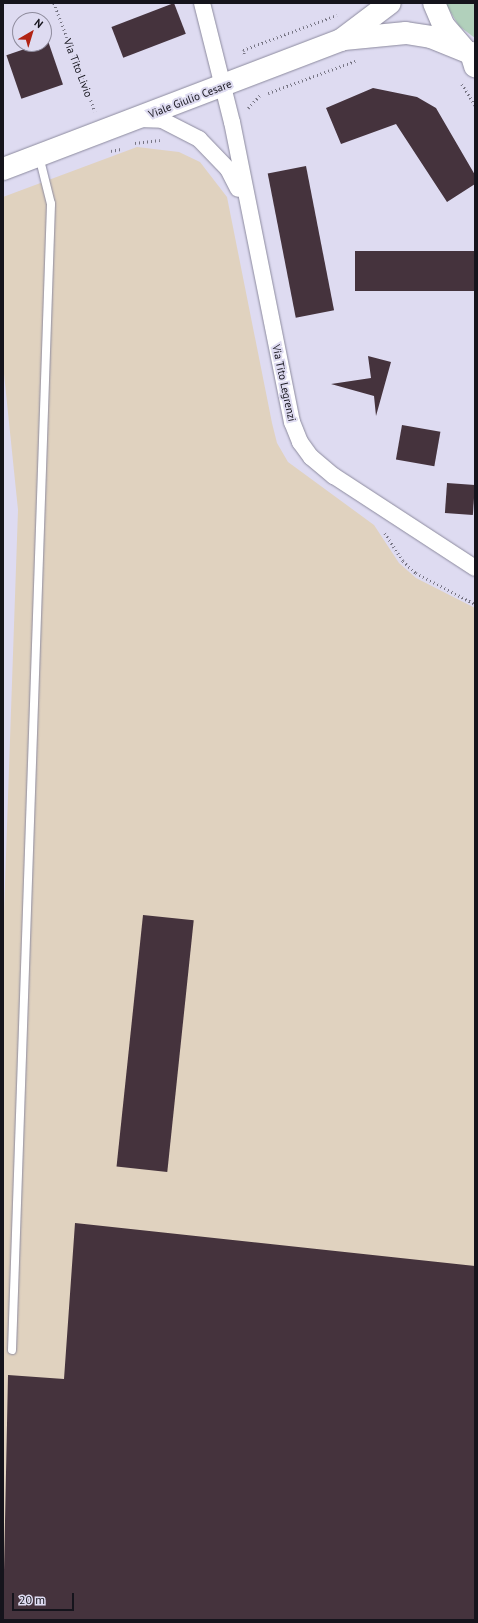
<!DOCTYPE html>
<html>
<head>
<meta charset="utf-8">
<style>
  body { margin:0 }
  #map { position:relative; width:478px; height:1623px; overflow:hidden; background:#dedbf1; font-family:"PT Sans",sans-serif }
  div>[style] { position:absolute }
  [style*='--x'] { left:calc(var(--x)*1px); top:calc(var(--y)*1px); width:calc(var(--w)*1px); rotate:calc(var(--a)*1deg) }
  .industrial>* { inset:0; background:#e0d2bf }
  .green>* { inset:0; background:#b1d0bb }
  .building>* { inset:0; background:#45333d; transform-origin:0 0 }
  .path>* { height:2.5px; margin-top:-1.25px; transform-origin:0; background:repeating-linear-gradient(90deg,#787685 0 1px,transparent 0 4px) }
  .roads { filter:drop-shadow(0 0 1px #8c8a9e) drop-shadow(0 0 1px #8c8a9e) }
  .lane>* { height:8px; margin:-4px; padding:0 4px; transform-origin:4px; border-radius:4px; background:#fff }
  .street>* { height:16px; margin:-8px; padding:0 8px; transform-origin:8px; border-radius:8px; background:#fff }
  .secondary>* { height:22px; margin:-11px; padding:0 11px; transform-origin:11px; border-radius:11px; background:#fff }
  .highway>* { height:22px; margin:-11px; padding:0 11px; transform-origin:11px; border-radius:11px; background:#fff }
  span { translate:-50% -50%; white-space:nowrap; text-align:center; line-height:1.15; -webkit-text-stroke:4px #dedbf1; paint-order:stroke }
  .street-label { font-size:11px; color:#15141c }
  .frame { position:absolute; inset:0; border:4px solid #15141c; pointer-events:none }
  .north { position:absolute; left:12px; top:12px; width:40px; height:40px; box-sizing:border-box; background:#dedbf1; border:1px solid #8e8b9c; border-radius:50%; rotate:38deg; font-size:11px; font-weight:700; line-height:16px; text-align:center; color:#15141c }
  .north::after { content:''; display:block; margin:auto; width:14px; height:18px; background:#b12314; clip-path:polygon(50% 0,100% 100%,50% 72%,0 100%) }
  .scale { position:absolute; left:12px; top:1593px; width:62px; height:18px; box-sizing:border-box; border:2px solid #15141c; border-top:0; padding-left:5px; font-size:12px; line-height:14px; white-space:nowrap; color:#15141c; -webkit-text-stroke:3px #dedbf1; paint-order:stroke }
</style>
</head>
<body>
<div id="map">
  <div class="industrial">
    <div style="clip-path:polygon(137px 147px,179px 152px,200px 162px,227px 197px,272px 423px,277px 443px,288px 462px,374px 525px,399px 563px,416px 578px,475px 608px,475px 1620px,3px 1620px,3px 941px,18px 510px,3px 364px,3px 197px)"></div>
  </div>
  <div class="green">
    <div style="clip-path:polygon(445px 3px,475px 3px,475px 38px,459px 26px)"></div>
  </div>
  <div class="building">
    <div style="left:174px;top:3px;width:33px;height:67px;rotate:69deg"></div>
    <div style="left:48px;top:41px;width:46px;height:44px;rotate:71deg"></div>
    <div style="clip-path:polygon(373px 88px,417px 97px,436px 108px,475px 175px,475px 184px,447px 202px,396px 124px,341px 144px,326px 108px)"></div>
    <div style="left:306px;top:166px;width:147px;height:39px;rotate:79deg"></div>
    <div style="left:475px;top:251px;width:40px;height:120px;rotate:90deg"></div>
    <div style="clip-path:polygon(368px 356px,391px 362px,376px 416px,374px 396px,331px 384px,371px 378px)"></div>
    <div style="left:402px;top:425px;width:39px;height:35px;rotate:10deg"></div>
    <div style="left:447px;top:483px;width:28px;height:30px;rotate:4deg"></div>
    <div style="left:143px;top:915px;width:51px;height:253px;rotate:6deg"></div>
    <div style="clip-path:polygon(75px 1223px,475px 1266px,475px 1620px,3px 1620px,8px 1375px,64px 1379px)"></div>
  </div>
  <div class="path">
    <div style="--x:54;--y:3;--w:116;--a:69.2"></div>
    <div style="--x:244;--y:54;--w:4;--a:-104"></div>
    <div style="--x:243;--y:50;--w:100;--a:-20.4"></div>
    <div style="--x:462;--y:84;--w:25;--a:58"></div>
    <div style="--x:268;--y:93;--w:93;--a:-20.2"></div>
    <div style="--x:248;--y:108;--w:19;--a:-47"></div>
    <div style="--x:135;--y:143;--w:25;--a:-7"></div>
    <div style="--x:111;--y:151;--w:10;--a:-11"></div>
    <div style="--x:385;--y:533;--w:33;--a:57"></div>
    <div style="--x:403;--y:561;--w:18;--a:43"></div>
    <div style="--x:416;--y:573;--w:67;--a:27.7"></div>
  </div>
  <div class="roads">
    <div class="lane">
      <div style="--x:12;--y:1350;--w:1147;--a:-88.05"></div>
      <div style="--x:51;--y:204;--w:49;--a:-104"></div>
    </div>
    <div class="street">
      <div style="--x:202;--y:3;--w:123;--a:75.9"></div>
      <div style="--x:232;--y:122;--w:306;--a:78.7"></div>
      <div style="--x:292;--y:422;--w:22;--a:68"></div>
      <div style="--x:300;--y:442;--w:19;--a:54"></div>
      <div style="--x:311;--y:457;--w:30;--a:40"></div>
      <div style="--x:334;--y:476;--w:168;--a:33.1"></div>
      <div style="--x:139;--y:119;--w:23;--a:2"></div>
      <div style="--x:162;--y:120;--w:42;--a:27.2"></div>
      <div style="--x:199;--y:139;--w:42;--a:46"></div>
      <div style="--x:228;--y:169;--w:22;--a:63"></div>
    </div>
    <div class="secondary">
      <div style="--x:434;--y:3;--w:25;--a:67"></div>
      <div style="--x:444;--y:26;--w:29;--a:49"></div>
      <div style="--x:344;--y:39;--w:62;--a:-5.5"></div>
      <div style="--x:406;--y:33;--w:25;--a:9"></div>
      <div style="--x:431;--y:37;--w:48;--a:22.2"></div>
      <div style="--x:3;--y:169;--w:362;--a:-20.9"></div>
      <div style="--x:341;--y:40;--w:61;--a:-37.1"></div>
    </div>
    <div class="highway">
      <div style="--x:471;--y:53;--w:14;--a:73"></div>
    </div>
  </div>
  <div class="street-label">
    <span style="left:78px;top:68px;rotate:69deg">Via Tito Livio</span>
    <span style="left:190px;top:99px;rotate:-21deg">Viale Giulio Cesare</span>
    <span style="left:284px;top:383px;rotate:78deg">Via Tito Legrenzi</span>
  </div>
  <div class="frame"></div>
  <div class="north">N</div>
  <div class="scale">20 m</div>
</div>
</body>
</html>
